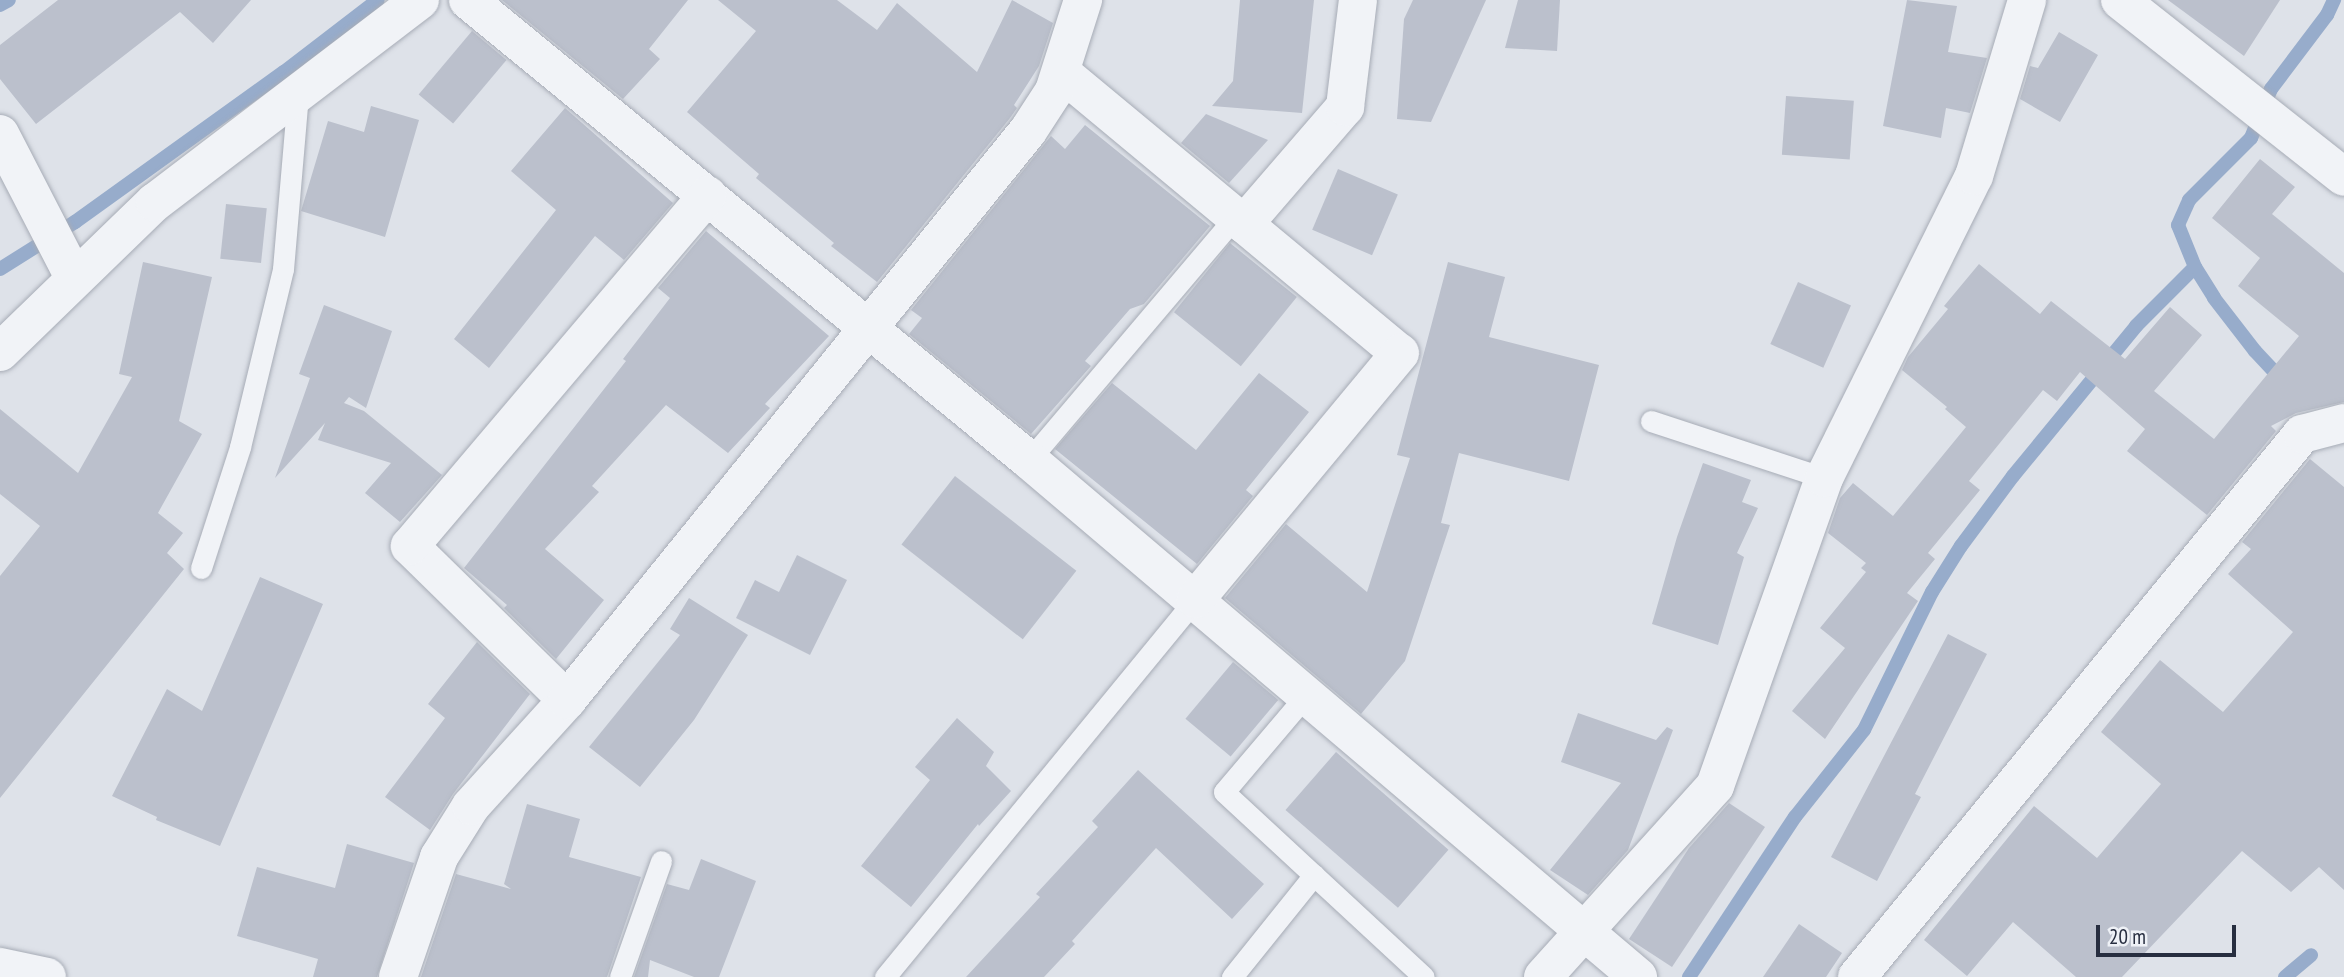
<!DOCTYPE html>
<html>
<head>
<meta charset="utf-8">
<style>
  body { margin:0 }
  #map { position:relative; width:2344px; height:977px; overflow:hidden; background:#dee2e9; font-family:"PT Sans Narrow",sans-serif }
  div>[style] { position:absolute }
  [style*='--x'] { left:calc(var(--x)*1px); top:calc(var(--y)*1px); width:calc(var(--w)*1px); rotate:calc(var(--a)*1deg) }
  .stream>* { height:14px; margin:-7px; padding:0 7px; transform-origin:7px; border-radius:7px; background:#97accb }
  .building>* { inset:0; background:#bbc0cc; transform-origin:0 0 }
  .roads { filter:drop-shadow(0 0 2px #a7acb6) drop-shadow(0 0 2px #a7acb6) }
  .service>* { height:21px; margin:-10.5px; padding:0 10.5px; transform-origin:10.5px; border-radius:10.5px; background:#f1f3f7 }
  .minor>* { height:38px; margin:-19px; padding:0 19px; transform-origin:19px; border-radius:19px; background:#f1f3f7 }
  span { translate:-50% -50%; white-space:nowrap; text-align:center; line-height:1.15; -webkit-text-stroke:5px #eef1f6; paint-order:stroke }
  .scale { position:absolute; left:2096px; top:925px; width:140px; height:32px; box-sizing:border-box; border:4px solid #272e40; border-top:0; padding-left:9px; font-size:21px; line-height:24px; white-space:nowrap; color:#272e40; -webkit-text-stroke:5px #eef1f6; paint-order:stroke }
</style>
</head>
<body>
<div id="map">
  <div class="stream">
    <div style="--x:0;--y:5;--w:10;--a:-29"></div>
    <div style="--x:2195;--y:267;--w:36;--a:58"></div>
    <div style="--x:2214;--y:298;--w:67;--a:52.3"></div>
    <div style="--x:2255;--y:351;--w:42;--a:46.9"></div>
    <div style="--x:0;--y:269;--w:89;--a:-32.1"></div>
    <div style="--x:75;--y:222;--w:257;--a:-35.7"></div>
    <div style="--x:284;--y:72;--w:118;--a:-37.5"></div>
    <div style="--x:1689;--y:977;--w:192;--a:-56.5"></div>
    <div style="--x:1795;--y:817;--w:111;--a:-51.6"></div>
    <div style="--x:1864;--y:730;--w:154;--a:-63.8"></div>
    <div style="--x:1932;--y:592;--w:54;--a:-57.8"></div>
    <div style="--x:1961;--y:546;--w:87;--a:-53.4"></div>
    <div style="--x:2013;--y:476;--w:194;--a:-50.6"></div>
    <div style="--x:2136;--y:326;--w:83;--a:-45"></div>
    <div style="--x:2195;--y:267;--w:45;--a:-112"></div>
    <div style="--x:2178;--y:225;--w:27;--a:-66"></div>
    <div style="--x:2189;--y:200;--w:88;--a:-45"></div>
    <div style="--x:2251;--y:138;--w:53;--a:-67.8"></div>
    <div style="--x:2271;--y:89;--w:93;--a:-52.9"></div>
    <div style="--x:2327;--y:15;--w:17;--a:-65"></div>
    <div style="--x:2285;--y:977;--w:34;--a:-40"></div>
  </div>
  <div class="building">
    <div style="clip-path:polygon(58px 0,251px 0,213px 43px,180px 12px,36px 124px,0 79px,0 45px)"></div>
    <div style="clip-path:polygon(502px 0,688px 0,649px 49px,660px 59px,623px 99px)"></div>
    <div style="clip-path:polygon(718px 0,837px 0,877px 30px,897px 3px,977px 72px,1012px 0,1053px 23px,1039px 66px,1014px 105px,1017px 108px,1010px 118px,877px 282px,831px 246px,834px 243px,756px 178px,759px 174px,687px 112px,756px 31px)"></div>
    <div style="clip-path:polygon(1240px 0,1314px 0,1302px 113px,1212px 106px,1233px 81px)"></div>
    <div style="clip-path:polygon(1413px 0,1486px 0,1431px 122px,1397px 119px,1404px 19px)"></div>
    <div style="clip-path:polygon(1518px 0,1560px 0,1557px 51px,1505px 48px)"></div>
    <div style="clip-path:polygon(1907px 0,1957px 6px,1948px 52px,1987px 58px,1970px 113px,1946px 108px,1941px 138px,1883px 126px)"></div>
    <div style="clip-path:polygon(2168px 0,2280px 0,2244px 56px)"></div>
    <div style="left:472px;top:31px;width:45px;height:83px;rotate:40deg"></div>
    <div style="clip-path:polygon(2059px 32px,2098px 55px,2060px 122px,2020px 99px,2030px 66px,2038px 68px)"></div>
    <div style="left:1786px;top:96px;width:68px;height:59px;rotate:4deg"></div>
    <div style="clip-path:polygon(371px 106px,419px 120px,385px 237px,301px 211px,328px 121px,364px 132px)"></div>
    <div style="clip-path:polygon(565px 108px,673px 203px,624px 260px,595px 236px,489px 368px,454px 339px,556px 210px,511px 171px)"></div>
    <div style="clip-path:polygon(1206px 114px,1268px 140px,1229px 183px,1181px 143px)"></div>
    <div style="clip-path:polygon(1085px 125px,1210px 226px,1144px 304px,1130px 309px,1085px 361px,1091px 366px,1031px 434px,909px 334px,922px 318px,911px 310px,1051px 136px,1065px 149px)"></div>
    <div style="clip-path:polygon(2260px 159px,2295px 187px,2272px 214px,2344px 273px,2344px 402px,2296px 413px,2271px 426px,2276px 431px,2207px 515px,2127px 451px,2145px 429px,2080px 372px,2057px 401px,2043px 390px,1969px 481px,1980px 490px,1928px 553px,1935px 559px,1907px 593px,1918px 601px,1825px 739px,1792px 711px,1845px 648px,1820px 628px,1866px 572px,1861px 568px,1866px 563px,1828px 533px,1840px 498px,1853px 483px,1893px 516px,1966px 427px,1945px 409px,1947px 407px,1902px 370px,1908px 357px,1948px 309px,1944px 306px,1979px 264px,2040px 314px,2051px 301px,2125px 359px,2170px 307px,2202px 335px,2154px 391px,2214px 439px,2299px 336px,2238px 286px,2260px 258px,2212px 218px)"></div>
    <div style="left:1338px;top:169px;width:65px;height:66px;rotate:23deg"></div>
    <div style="left:226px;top:204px;width:41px;height:55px;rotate:6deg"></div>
    <div style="clip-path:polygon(706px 231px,829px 336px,765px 404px,770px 408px,728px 453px,666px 405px,592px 486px,599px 492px,545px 549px,604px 600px,556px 659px,504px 608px,507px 605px,464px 568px,626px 361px,623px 359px,670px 298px,658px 288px)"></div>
    <div style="left:1230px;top:243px;width:86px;height:89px;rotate:39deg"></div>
    <div style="clip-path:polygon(143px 262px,212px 277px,179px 421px,202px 434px,158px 513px,183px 533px,167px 553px,184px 569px,0 798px,0 576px,40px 526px,0 494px,0 409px,78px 473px,132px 377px,119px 374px)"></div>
    <div style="clip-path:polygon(1448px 262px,1505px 277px,1489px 337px,1599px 365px,1569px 481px,1459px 453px,1441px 523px,1450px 525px,1405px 661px,1361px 714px,1225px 598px,1286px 524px,1367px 592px,1410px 458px,1397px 455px)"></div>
    <div style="left:1798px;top:282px;width:58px;height:68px;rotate:24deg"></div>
    <div style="clip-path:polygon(324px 305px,392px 331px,366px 408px,349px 397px,344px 403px,364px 411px,442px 475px,400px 522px,365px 493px,391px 463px,318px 440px,325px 423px,275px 478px,310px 378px,299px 374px)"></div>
    <div style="clip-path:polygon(1259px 373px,1309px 412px,1246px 490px,1253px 496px,1197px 564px,1055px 449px,1112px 383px,1196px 450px)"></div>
    <div style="clip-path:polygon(2310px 459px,2344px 487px,2344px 890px,2319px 867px,2291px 892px,2242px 851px,2122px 977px,2076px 977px,2013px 922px,1967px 976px,1924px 940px,2034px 806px,2097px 858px,2161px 784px,2101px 732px,2160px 660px,2223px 712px,2293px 632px,2228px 574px,2251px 549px,2242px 542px)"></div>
    <div style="clip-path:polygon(1703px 463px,1751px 480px,1742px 502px,1758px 508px,1737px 553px,1744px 557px,1718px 645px,1652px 624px,1677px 537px)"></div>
    <div style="left:955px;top:476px;width:154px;height:87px;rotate:38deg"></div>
    <div style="clip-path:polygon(797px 555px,847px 580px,810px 655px,736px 618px,755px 580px,779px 592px)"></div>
    <div style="clip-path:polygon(260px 577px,323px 604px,220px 846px,156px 820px,157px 817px,112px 796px,167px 689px,202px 711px)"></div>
    <div style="clip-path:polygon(689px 598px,748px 635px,694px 720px,640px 787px,589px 747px,680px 635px,670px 629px)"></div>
    <div style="clip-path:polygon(1948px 634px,1987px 654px,1915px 794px,1921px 797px,1877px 881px,1831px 857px)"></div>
    <div style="clip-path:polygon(477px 642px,530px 694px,453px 794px,430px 830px,385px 797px,445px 718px,428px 704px)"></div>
    <div style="left:1233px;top:662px;width:59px;height:74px;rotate:40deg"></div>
    <div style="clip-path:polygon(1578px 713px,1656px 740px,1667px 727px,1673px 730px,1628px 850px,1588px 895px,1550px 870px,1621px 783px,1561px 762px)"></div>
    <div style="clip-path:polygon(957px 718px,994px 752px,986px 766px,1011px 791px,979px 826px,978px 824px,911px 907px,861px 866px,930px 780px,915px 767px)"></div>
    <div style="left:1336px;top:752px;width:149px;height:77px;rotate:41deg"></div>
    <div style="clip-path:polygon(1138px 770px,1264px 884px,1232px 919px,1156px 848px,1072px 941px,1075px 944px,1044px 977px,966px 977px,1040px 897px,1036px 894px,1098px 827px,1092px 821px)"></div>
    <div style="clip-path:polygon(1729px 803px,1765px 827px,1672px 967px,1629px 939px,1689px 848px)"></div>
    <div style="clip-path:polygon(527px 804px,580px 819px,569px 857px,641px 877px,607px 977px,421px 977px,456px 874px,511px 889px,504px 884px)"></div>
    <div style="clip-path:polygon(347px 844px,414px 863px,377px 977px,313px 977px,318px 959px,237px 936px,257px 867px,335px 888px)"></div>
    <div style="clip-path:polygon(701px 859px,756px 881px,719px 977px,694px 977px,650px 960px,648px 977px,634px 977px,667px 884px,689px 890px)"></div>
    <div style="clip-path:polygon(1799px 924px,1842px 953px,1826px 977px,1763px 977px)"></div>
  </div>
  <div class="roads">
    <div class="service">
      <div style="--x:1651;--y:421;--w:182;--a:18.2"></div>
      <div style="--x:1029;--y:460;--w:319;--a:-49.7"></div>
      <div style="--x:201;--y:568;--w:127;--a:-72.1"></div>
      <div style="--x:240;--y:447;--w:183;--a:-76.4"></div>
      <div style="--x:283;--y:269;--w:176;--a:-85.1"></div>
      <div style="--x:1307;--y:694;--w:128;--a:130.3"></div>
      <div style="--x:1224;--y:792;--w:272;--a:42.8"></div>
      <div style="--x:620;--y:977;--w:123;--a:-70.5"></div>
      <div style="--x:885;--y:977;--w:489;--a:-50.6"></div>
      <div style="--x:1232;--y:977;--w:131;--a:-51.2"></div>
    </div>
    <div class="minor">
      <div style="--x:468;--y:0;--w:725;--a:39.35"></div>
      <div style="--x:1029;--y:460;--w:799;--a:40.33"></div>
      <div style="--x:2120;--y:0;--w:285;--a:38.3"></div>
      <div style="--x:1061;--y:72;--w:440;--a:39.7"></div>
      <div style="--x:1400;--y:353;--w:320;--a:129.7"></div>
      <div style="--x:0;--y:134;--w:163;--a:62.7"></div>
      <div style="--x:1244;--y:224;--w:155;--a:-49.2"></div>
      <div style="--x:1345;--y:107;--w:108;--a:-83.1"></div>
      <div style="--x:0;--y:352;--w:216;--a:-44.1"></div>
      <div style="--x:155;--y:202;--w:333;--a:-37.3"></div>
      <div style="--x:567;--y:700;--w:220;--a:-135.6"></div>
      <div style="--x:410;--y:546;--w:460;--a:-49.7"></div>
      <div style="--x:0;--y:967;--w:48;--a:12"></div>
      <div style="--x:398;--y:977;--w:127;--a:-71.1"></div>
      <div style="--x:439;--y:857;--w:60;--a:-57.9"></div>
      <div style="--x:471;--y:806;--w:143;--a:-47.8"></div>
      <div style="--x:567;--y:700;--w:732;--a:-50.99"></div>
      <div style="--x:1028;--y:131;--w:48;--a:-57"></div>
      <div style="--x:1054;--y:91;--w:96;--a:-72.3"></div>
      <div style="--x:1543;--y:977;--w:257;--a:-48"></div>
      <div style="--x:1715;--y:786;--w:327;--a:-70.5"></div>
      <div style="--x:1824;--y:478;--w:337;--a:-63.6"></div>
      <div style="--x:1974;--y:176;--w:184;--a:-73.2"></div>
      <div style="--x:1857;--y:977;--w:702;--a:-50.66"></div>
      <div style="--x:2302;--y:434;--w:43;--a:-14.7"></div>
    </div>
  </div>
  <div class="scale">20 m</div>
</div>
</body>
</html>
